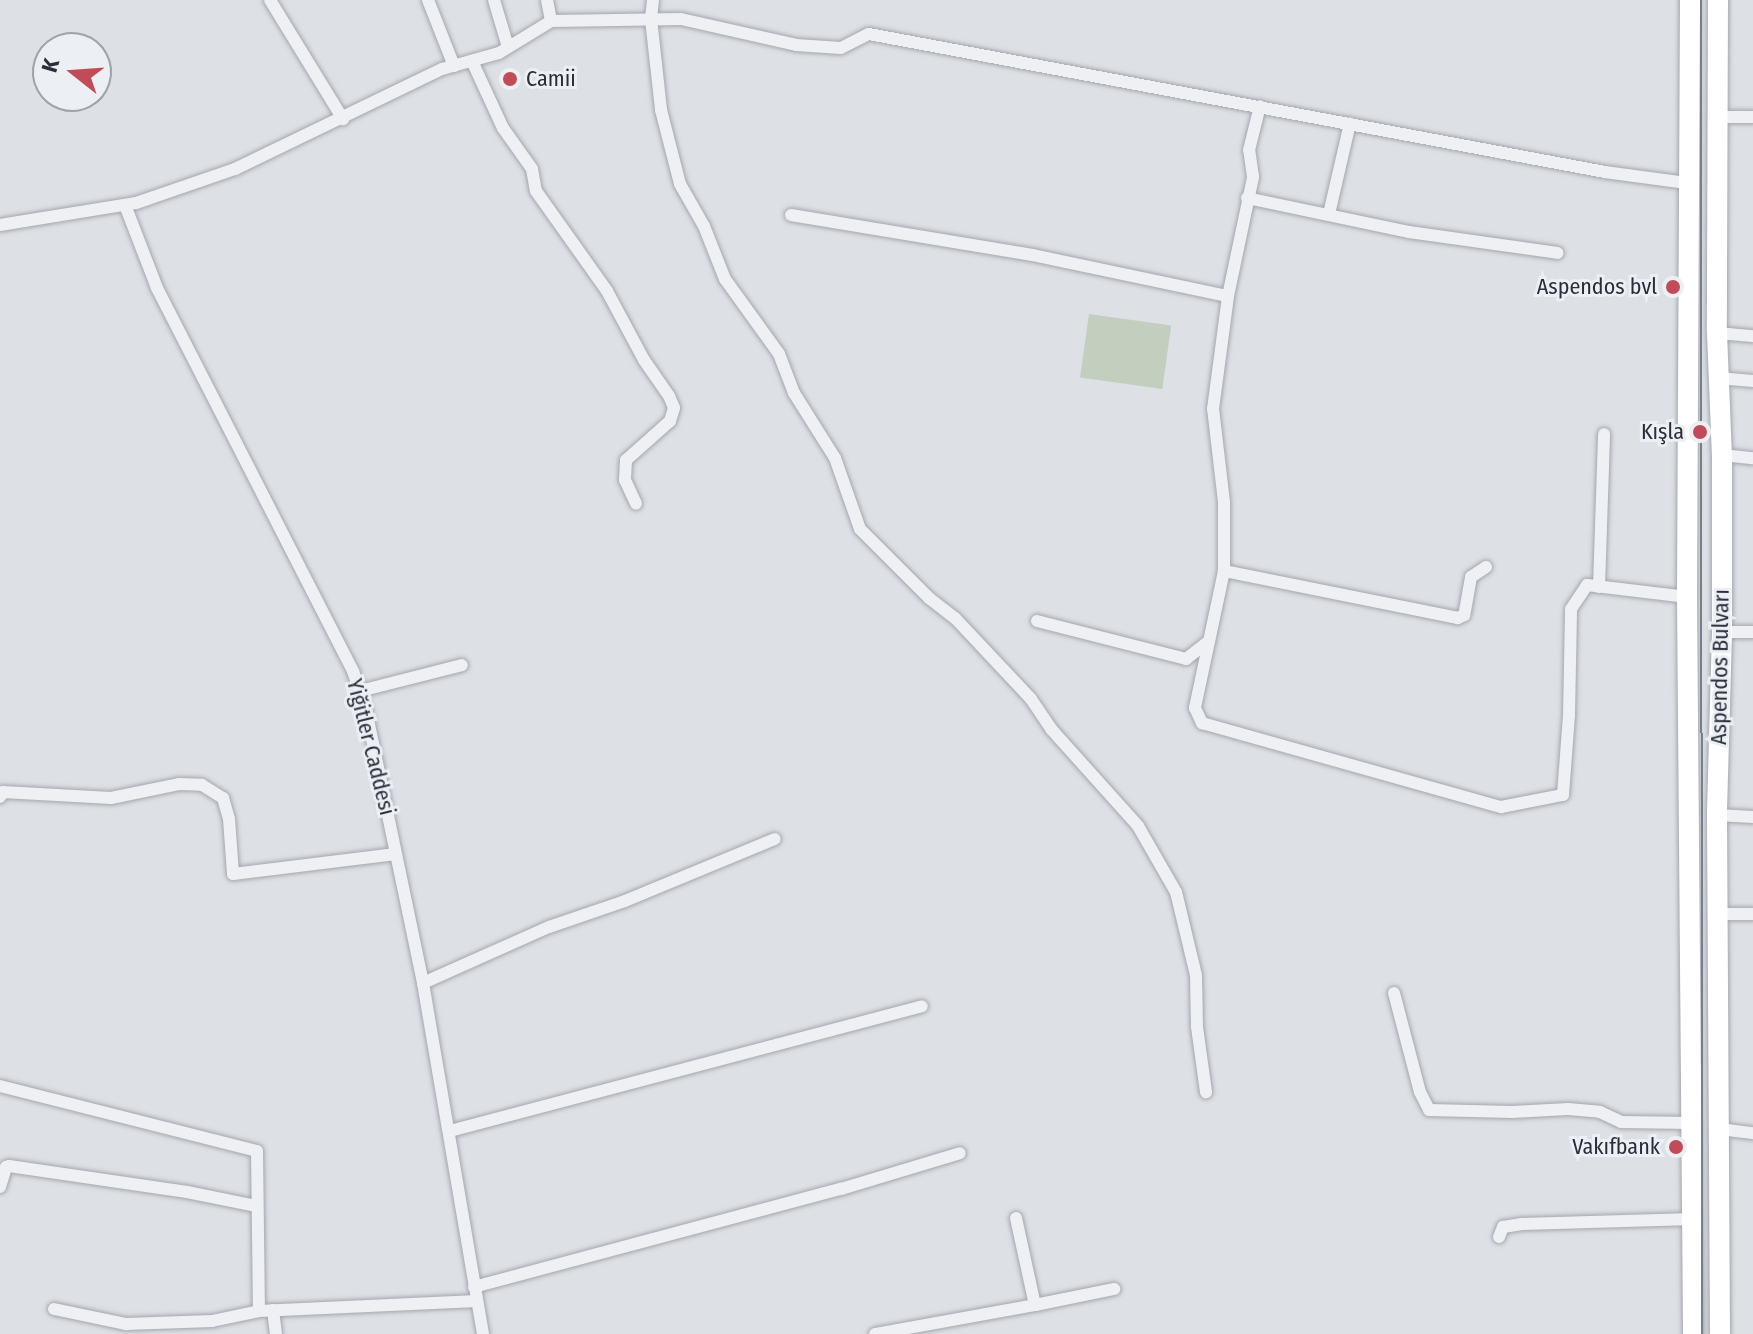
<!DOCTYPE html>
<html>
<head>
<meta charset="utf-8">
<style>
  body { margin:0 }
  #map { position:relative; width:1753px; height:1334px; overflow:hidden; background:#dde0e5; font-family:"Fira Sans Condensed",sans-serif }
  div>[style] { position:absolute }
  [style*='--x'] { left:calc(var(--x)*1px); top:calc(var(--y)*1px); width:calc(var(--w)*1px); rotate:calc(var(--a)*1deg) }
  .green>* { inset:0; background:#c2cebe; transform-origin:0 0 }
  .roads { filter:drop-shadow(0 0 2px #a3a7ae) drop-shadow(0 0 2px #a3a7ae) }
  .minor>* { height:12px; margin:-6px; padding:0 6px; transform-origin:6px; border-radius:6px; background:#eff0f4 }
  .primary>* { height:20px; margin:-10px; padding:0 10px; transform-origin:10px; border-radius:10px; background:#fff }
  .tram>* { height:2px; margin:-1px; padding:0 1px; transform-origin:1px; border-radius:1px; background:#777f8d }
  .dots>* { width:22px; height:22px; translate:-50% -50%; box-sizing:border-box; border:4px solid #eceff3; border-radius:50% }
  span { translate:-50% -50%; white-space:nowrap; text-align:center; line-height:1.15; -webkit-text-stroke:6px #eceff3; paint-order:stroke }
  .poi-label { font-size:22px; color:#282e3a }
  .left { translate:0 -50%; text-align:left }
  .right { translate:-100% -50%; text-align:right }
  .street-label { font-size:22px; color:#282e3a }
  .north { position:absolute; left:32px; top:32px; width:80px; height:80px; box-sizing:border-box; background:#eceff3; border:2px solid #9ea2a9; border-radius:50%; rotate:287deg; font-size:22px; font-weight:700; line-height:32px; text-align:center; color:#282e3a }
  .north::after { content:''; display:block; margin:auto; width:28px; height:36px; background:#c14b59; clip-path:polygon(50% 0,100% 100%,50% 72%,0 100%) }
</style>
</head>
<body>
<div id="map">
  <div class="green">
    <div style="left:1089px;top:314px;width:83px;height:64px;rotate:8deg"></div>
  </div>
  <div class="roads">
    <div class="minor">
      <div style="--x:270;--y:0;--w:140;--a:58.5"></div>
      <div style="--x:428;--y:0;--w:71;--a:68.5"></div>
      <div style="--x:494;--y:0;--w:49;--a:73.4"></div>
      <div style="--x:547;--y:0;--w:21;--a:79"></div>
      <div style="--x:653;--y:0;--w:19;--a:96"></div>
      <div style="--x:651;--y:19;--w:92;--a:83.7"></div>
      <div style="--x:661;--y:110;--w:76;--a:75.6"></div>
      <div style="--x:680;--y:184;--w:48;--a:60.3"></div>
      <div style="--x:704;--y:226;--w:57;--a:68.4"></div>
      <div style="--x:725;--y:279;--w:92;--a:54.2"></div>
      <div style="--x:779;--y:354;--w:42;--a:69"></div>
      <div style="--x:794;--y:393;--w:77;--a:57.8"></div>
      <div style="--x:835;--y:458;--w:75;--a:70.6"></div>
      <div style="--x:860;--y:529;--w:98;--a:45"></div>
      <div style="--x:929;--y:598;--w:33;--a:38"></div>
      <div style="--x:955;--y:618;--w:111;--a:46.8"></div>
      <div style="--x:1031;--y:699;--w:37;--a:56"></div>
      <div style="--x:1052;--y:730;--w:129;--a:48.1"></div>
      <div style="--x:1138;--y:826;--w:76;--a:60.1"></div>
      <div style="--x:1176;--y:892;--w:85;--a:76.5"></div>
      <div style="--x:1196;--y:975;--w:52;--a:88.9"></div>
      <div style="--x:1197;--y:1027;--w:66;--a:82.1"></div>
      <div style="--x:472;--y:61;--w:74;--a:65.2"></div>
      <div style="--x:503;--y:128;--w:50;--a:54.7"></div>
      <div style="--x:532;--y:169;--w:22;--a:80"></div>
      <div style="--x:536;--y:191;--w:123;--a:54.6"></div>
      <div style="--x:607;--y:291;--w:78;--a:61.8"></div>
      <div style="--x:644;--y:360;--w:44;--a:55.2"></div>
      <div style="--x:669;--y:396;--w:13;--a:67"></div>
      <div style="--x:674;--y:408;--w:14;--a:107"></div>
      <div style="--x:670;--y:421;--w:59;--a:138.4"></div>
      <div style="--x:626;--y:460;--w:20;--a:93"></div>
      <div style="--x:625;--y:480;--w:26;--a:65"></div>
      <div style="--x:1716;--y:117;--w:37;--a:0"></div>
      <div style="--x:1247;--y:198;--w:166;--a:11.9"></div>
      <div style="--x:1409;--y:232;--w:150;--a:8"></div>
      <div style="--x:125;--y:205;--w:89;--a:68.9"></div>
      <div style="--x:157;--y:288;--w:430;--a:62.9"></div>
      <div style="--x:353;--y:671;--w:41;--a:71.6"></div>
      <div style="--x:366;--y:710;--w:279;--a:78.2"></div>
      <div style="--x:423;--y:983;--w:356;--a:80.3"></div>
      <div style="--x:1329;--y:214;--w:93;--a:-77"></div>
      <div style="--x:791;--y:215;--w:245;--a:9.4"></div>
      <div style="--x:1033;--y:255;--w:199;--a:11.9"></div>
      <div style="--x:0;--y:225;--w:138;--a:-9.2"></div>
      <div style="--x:136;--y:203;--w:105;--a:-19"></div>
      <div style="--x:235;--y:169;--w:230;--a:-25.8"></div>
      <div style="--x:442;--y:69;--w:59;--a:-15.7"></div>
      <div style="--x:499;--y:53;--w:61;--a:-31.6"></div>
      <div style="--x:551;--y:21;--w:130;--a:-0.9"></div>
      <div style="--x:681;--y:19;--w:118;--a:12.7"></div>
      <div style="--x:796;--y:45;--w:45;--a:3.8"></div>
      <div style="--x:841;--y:48;--w:31;--a:-27"></div>
      <div style="--x:869;--y:34;--w:749;--a:10.62"></div>
      <div style="--x:1605;--y:172;--w:82;--a:7.7"></div>
      <div style="--x:1717;--y:333;--w:36;--a:5"></div>
      <div style="--x:1718;--y:378;--w:35;--a:5"></div>
      <div style="--x:1722;--y:455;--w:31;--a:6"></div>
      <div style="--x:1486;--y:567;--w:18;--a:146"></div>
      <div style="--x:1471;--y:577;--w:39;--a:100"></div>
      <div style="--x:1464;--y:615;--w:7;--a:153"></div>
      <div style="--x:1458;--y:618;--w:239;--a:-168.6"></div>
      <div style="--x:1224;--y:571;--w:140;--a:102"></div>
      <div style="--x:1195;--y:708;--w:17;--a:65"></div>
      <div style="--x:1202;--y:723;--w:311;--a:15.7"></div>
      <div style="--x:1501;--y:807;--w:63;--a:-11"></div>
      <div style="--x:1563;--y:795;--w:79;--a:-85.7"></div>
      <div style="--x:1569;--y:716;--w:107;--a:-88.9"></div>
      <div style="--x:1571;--y:609;--w:29;--a:-56"></div>
      <div style="--x:1587;--y:585;--w:101;--a:6.8"></div>
      <div style="--x:1224;--y:571;--w:69;--a:-90"></div>
      <div style="--x:1224;--y:502;--w:94;--a:-96.7"></div>
      <div style="--x:1213;--y:409;--w:114;--a:-82.4"></div>
      <div style="--x:1228;--y:296;--w:122;--a:-78.1"></div>
      <div style="--x:1253;--y:177;--w:27;--a:-98"></div>
      <div style="--x:1249;--y:150;--w:45;--a:-76"></div>
      <div style="--x:1599;--y:587;--w:153;--a:-88.1"></div>
      <div style="--x:1037;--y:621;--w:154;--a:14.3"></div>
      <div style="--x:1186;--y:659;--w:29;--a:-38"></div>
      <div style="--x:1722;--y:632;--w:31;--a:0"></div>
      <div style="--x:360;--y:691;--w:105;--a:-14.3"></div>
      <div style="--x:0;--y:797;--w:6;--a:-59"></div>
      <div style="--x:3;--y:792;--w:108;--a:3.2"></div>
      <div style="--x:111;--y:798;--w:69;--a:-11.6"></div>
      <div style="--x:179;--y:784;--w:23;--a:2"></div>
      <div style="--x:202;--y:785;--w:25;--a:32"></div>
      <div style="--x:223;--y:798;--w:22;--a:74"></div>
      <div style="--x:229;--y:819;--w:55;--a:85.8"></div>
      <div style="--x:233;--y:874;--w:164;--a:-7"></div>
      <div style="--x:1717;--y:815;--w:36;--a:3"></div>
      <div style="--x:1718;--y:914;--w:35;--a:0"></div>
      <div style="--x:423;--y:983;--w:138;--a:-24"></div>
      <div style="--x:549;--y:927;--w:80;--a:-18.9"></div>
      <div style="--x:625;--y:901;--w:162;--a:-22.5"></div>
      <div style="--x:1394;--y:993;--w:102;--a:75.3"></div>
      <div style="--x:1420;--y:1092;--w:20;--a:63"></div>
      <div style="--x:1429;--y:1110;--w:83;--a:1.4"></div>
      <div style="--x:1512;--y:1112;--w:56;--a:-3.1"></div>
      <div style="--x:1568;--y:1109;--w:32;--a:5"></div>
      <div style="--x:1600;--y:1112;--w:23;--a:25"></div>
      <div style="--x:1621;--y:1122;--w:71;--a:0.8"></div>
      <div style="--x:0;--y:1086;--w:265;--a:14.2"></div>
      <div style="--x:257;--y:1151;--w:160;--a:89.3"></div>
      <div style="--x:1719;--y:1129;--w:34;--a:7"></div>
      <div style="--x:450;--y:1131;--w:488;--a:-14.8"></div>
      <div style="--x:0;--y:1187;--w:21;--a:-73"></div>
      <div style="--x:6;--y:1167;--w:3;--a:-18"></div>
      <div style="--x:9;--y:1166;--w:180;--a:8.3"></div>
      <div style="--x:187;--y:1192;--w:70;--a:11.5"></div>
      <div style="--x:1016;--y:1218;--w:89;--a:77.7"></div>
      <div style="--x:1035;--y:1305;--w:81;--a:-11.4"></div>
      <div style="--x:1499;--y:1237;--w:11;--a:-68"></div>
      <div style="--x:1503;--y:1227;--w:19;--a:-9"></div>
      <div style="--x:1522;--y:1224;--w:171;--a:-1.7"></div>
      <div style="--x:474;--y:1287;--w:380;--a:-15"></div>
      <div style="--x:841;--y:1189;--w:124;--a:-16.8"></div>
      <div style="--x:54;--y:1309;--w:74;--a:11.8"></div>
      <div style="--x:126;--y:1324;--w:86;--a:-2"></div>
      <div style="--x:212;--y:1321;--w:48;--a:-12"></div>
      <div style="--x:259;--y:1311;--w:218;--a:-2.6"></div>
      <div style="--x:273;--y:1310;--w:24;--a:83"></div>
      <div style="--x:875;--y:1334;--w:163;--a:-10.3"></div>
    </div>
    <div class="primary">
      <div style="--x:1690;--y:0;--w:597;--a:90.29"></div>
      <div style="--x:1687;--y:597;--w:737;--a:89.53"></div>
      <div style="--x:1718;--y:0;--w:333;--a:90.2"></div>
      <div style="--x:1717;--y:333;--w:122;--a:87.7"></div>
      <div style="--x:1722;--y:455;--w:177;--a:90"></div>
      <div style="--x:1722;--y:632;--w:183;--a:91.6"></div>
      <div style="--x:1717;--y:815;--w:519;--a:89.67"></div>
    </div>
  </div>
  <div class="tram">
    <div style="--x:1701;--y:0;--w:1334;--a:89.96"></div>
  </div>
  <div class="dots">
    <div style="left:510px;top:79px;background:#c14b59"></div>
    <div style="left:1673px;top:287px;background:#c14b59"></div>
    <div style="left:1700px;top:432px;background:#c14b59"></div>
    <div style="left:1676px;top:1147px;background:#c14b59"></div>
  </div>
  <div class="poi-label">
    <span class="left" style="left:526px;top:79px">Camii</span>
    <span class="right" style="left:1657px;top:287px">Aspendos bvl</span>
    <span class="right" style="left:1684px;top:432px">Kışla</span>
    <span class="right" style="left:1660px;top:1147px">Vakıfbank</span>
  </div>
  <div class="street-label">
    <span style="left:1720px;top:667px;rotate:-89deg">Aspendos Bulvarı</span>
    <span style="left:371px;top:747px;rotate:76deg">Yiğitler Caddesi</span>
  </div>
  <div class="north">K</div>
</div>
</body>
</html>
